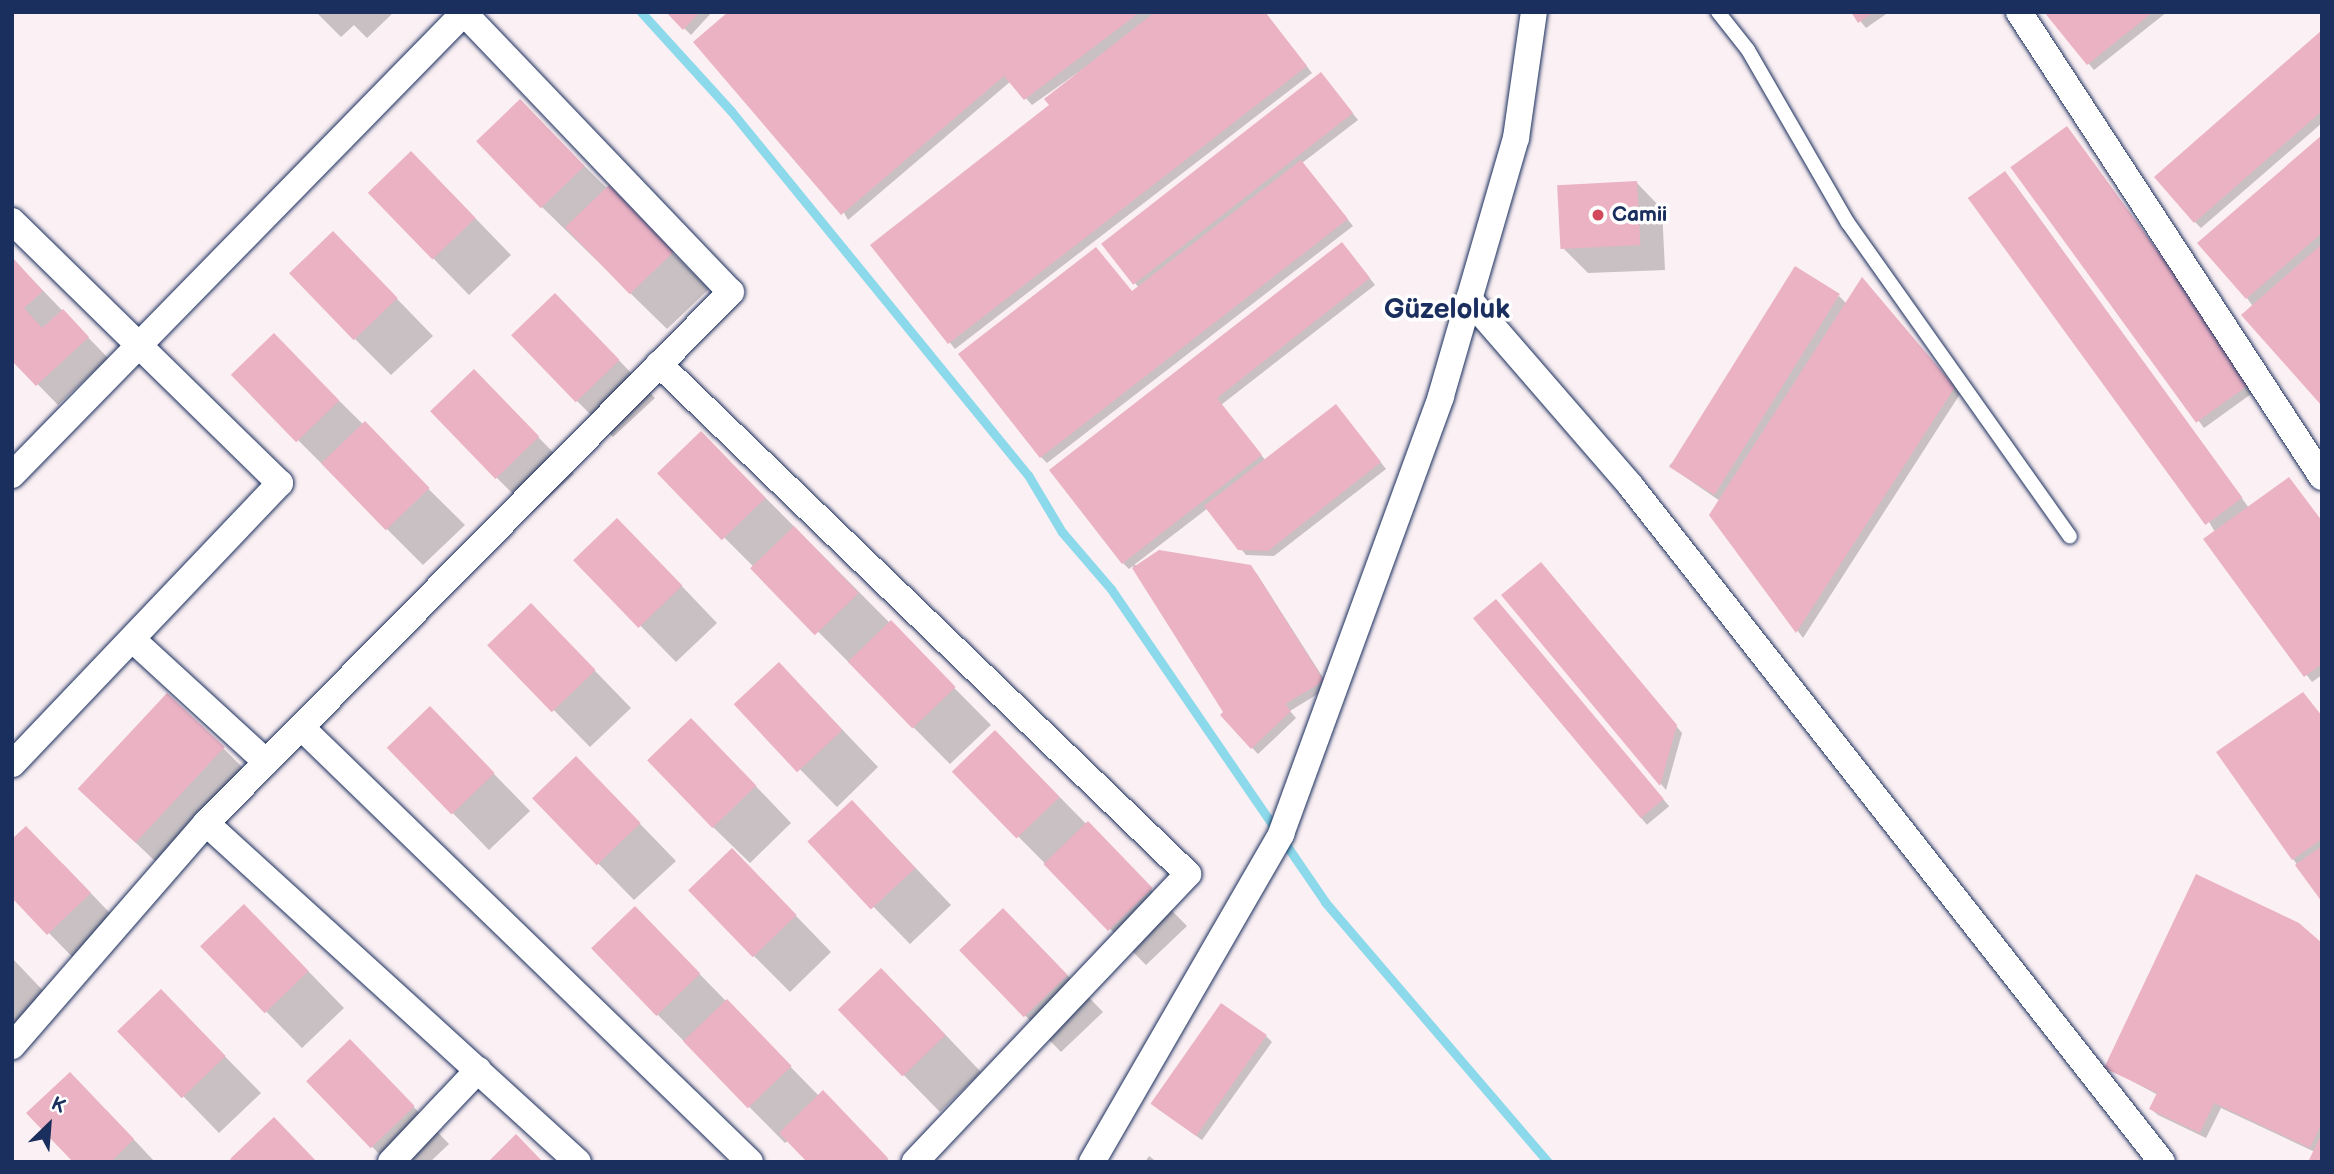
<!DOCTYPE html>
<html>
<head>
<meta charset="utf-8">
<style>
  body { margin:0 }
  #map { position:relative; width:2334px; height:1174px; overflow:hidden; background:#fbf0f3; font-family:"Balsamiq Sans",sans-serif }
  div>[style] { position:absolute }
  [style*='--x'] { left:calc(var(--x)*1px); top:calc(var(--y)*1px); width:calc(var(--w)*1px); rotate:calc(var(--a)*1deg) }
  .shadow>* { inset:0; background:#0003; transform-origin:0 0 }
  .stream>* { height:9px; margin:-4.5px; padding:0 4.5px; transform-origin:4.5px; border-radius:4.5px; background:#8bd9ea }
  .building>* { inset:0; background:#ebb2c3; transform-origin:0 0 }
  .roads { filter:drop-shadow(0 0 2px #1b2f5e) drop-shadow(0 0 2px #1b2f5e) }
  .lane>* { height:14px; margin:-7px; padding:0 7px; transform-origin:7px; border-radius:7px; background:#fff }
  .street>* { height:26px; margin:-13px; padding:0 13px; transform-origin:13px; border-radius:13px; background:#fff }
  .dots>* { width:19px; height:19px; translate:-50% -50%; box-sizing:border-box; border:4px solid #fff; border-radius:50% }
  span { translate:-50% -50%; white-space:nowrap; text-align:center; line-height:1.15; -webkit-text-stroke:7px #fff; paint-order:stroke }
  .poi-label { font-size:21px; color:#1b2f5e; font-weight:700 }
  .left { translate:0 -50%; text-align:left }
  .district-label { font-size:28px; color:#1b2f5e; font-weight:700 }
  .frame { position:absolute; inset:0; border:14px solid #1b2f5e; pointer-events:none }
  .north { position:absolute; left:14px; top:1090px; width:70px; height:70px; -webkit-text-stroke:5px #fff; paint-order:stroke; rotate:25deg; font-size:19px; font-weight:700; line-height:28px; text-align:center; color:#1b2f5e }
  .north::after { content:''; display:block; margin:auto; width:24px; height:32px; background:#1b2f5e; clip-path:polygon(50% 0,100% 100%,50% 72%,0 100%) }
</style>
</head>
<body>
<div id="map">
  <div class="shadow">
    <div style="clip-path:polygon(316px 12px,394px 12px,367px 38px,354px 25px,341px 37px)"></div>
    <div style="clip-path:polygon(668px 12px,712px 12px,691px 35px)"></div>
    <div style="clip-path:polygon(731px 12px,1265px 12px,1312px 73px,955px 349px,872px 245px,1052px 106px,1104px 54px,1032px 105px,1011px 81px,848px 220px)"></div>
    <div style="clip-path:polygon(1853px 12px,1889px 12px,1866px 28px)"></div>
    <div style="clip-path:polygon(2046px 12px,2167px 12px,2094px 70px)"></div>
    <div style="clip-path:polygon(2322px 32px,2322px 123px,2201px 228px,2195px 222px)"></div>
    <div style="clip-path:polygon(1327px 81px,1358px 120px,1302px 163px,1353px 226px,1047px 463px,1041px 457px,1139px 288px,1103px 243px)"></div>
    <div style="clip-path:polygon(2322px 137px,2322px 404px,2247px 298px)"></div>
    <div style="clip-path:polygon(556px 138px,709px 289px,667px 329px,542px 207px)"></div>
    <div style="clip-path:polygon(2013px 168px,2258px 389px,2204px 428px)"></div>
    <div style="clip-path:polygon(2011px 179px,2249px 508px,2289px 479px,2322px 522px,2322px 675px,2312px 682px,2206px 539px,2215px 532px)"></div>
    <div style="clip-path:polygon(1636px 182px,1662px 209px,1665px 270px,1588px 273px,1562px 247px)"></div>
    <div style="clip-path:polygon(447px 189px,511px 255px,469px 295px,433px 258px)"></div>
    <div style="clip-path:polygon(1348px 250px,1375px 285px,1221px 405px,1266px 461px,1342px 413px,1386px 469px,1274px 556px,1246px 555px,1208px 508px,1134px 565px,1250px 567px,1257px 574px,1329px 687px,1290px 711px,1296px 718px,1258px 754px,1222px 716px,1225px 713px,1133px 566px,1129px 569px,1123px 563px,1051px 470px)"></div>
    <div style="clip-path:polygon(369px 270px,433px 336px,391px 375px,355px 339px)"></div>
    <div style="clip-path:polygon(30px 277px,108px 358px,58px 405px,12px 358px)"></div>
    <div style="clip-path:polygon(1868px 286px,1960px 394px,1803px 638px,1711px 515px,1720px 501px,1669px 466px,1839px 296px,1847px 304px)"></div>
    <div style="clip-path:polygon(591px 331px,655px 398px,613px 437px,577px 401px)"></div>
    <div style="clip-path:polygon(310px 372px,465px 525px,423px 565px,233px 375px)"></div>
    <div style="clip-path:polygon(510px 408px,574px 474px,532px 513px,496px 477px)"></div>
    <div style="clip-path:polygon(738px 470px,991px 725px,950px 764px,660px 473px)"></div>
    <div style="clip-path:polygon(654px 557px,717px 623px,676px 662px,576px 560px)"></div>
    <div style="clip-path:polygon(1547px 570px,1682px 733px,1666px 790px,1503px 595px)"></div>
    <div style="left:1502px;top:607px;width:260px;height:29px;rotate:50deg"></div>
    <div style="clip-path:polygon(567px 642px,631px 708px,590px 747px,490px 645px)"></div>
    <div style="clip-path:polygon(815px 701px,878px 767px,837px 807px,737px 705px)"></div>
    <div style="clip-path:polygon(2322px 718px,2322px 899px,2293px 859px)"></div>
    <div style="clip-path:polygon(466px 745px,530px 811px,489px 850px,389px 748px)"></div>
    <div style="clip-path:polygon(223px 748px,243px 768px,155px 861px,99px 808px)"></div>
    <div style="clip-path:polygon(728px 757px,791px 823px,750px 863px,713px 827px)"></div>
    <div style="clip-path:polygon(1031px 768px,1187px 926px,1146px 965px,953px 771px)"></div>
    <div style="clip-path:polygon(612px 795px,676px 861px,634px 900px,534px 798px)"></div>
    <div style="clip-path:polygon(888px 839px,951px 905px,910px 944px,810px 842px)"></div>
    <div style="clip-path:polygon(63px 864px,126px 930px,85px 970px,49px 933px)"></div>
    <div style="clip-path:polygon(768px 887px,831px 952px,790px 992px,754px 956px)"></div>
    <div style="clip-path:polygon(280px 942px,344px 1008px,302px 1048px,202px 946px)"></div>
    <div style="clip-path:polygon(671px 945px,819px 1096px,891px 1162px,809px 1162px,789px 1140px,785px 1143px,657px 1014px)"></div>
    <div style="clip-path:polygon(2322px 945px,2322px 1162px,2315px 1152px,2221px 1108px,2206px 1138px,2158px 1115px,2151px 1109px,2158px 1095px,2106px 1067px)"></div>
    <div style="clip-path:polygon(1039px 946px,1103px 1012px,1061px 1052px,961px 950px)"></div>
    <div style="clip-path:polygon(12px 958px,51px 999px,12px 1037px)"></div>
    <div style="clip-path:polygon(918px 1006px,981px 1072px,940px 1112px,840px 1010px)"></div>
    <div style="clip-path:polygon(197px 1028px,261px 1093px,219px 1133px,120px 1031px)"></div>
    <div style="clip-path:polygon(1266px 1036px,1272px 1042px,1202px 1140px,1158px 1109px)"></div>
    <div style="clip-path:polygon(386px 1078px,449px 1144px,430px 1162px,387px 1162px,308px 1081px)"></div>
    <div style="clip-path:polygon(106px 1110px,155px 1162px,75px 1162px)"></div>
    <div style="clip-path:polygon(1149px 1156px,1157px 1162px,1145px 1162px)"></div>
  </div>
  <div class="stream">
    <div style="--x:641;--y:12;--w:134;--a:47.7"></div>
    <div style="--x:731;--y:111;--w:470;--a:50.8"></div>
    <div style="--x:1028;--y:475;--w:66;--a:59.2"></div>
    <div style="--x:1062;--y:532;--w:75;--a:49.3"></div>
    <div style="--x:1111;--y:589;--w:379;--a:55.6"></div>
    <div style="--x:1325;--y:902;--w:343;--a:49.4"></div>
  </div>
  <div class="building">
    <div style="clip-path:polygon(666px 12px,700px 12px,683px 30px)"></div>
    <div style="clip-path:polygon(728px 12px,1140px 12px,1024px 100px,1004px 76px,841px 215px,693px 42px)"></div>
    <div style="clip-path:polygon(1155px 12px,1265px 12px,1307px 66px,948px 344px,870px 245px,1049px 105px,1044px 99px)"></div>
    <div style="clip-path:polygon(1851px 12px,1874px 12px,1858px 23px)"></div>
    <div style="clip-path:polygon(2044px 12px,2153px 12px,2087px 65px)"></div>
    <div style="clip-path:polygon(2322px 30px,2322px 111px,2194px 223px,2154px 177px)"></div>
    <div style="left:1321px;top:72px;width:52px;height:279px;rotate:52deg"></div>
    <div style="left:520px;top:99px;width:93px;height:61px;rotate:46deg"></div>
    <div style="left:2067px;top:126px;width:316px;height:70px;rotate:54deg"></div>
    <div style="clip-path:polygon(2322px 135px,2322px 233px,2246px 299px,2197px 243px)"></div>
    <div style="left:411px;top:151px;width:93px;height:60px;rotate:46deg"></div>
    <div style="clip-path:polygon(1301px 160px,1348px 219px,1040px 458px,958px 354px,1096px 247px,1132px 291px)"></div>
    <div style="left:2005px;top:171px;width:404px;height:46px;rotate:54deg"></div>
    <div style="left:1637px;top:181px;width:64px;height:80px;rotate:87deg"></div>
    <div style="left:609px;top:185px;width:93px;height:61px;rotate:46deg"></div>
    <div style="left:333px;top:231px;width:93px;height:61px;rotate:46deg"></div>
    <div style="clip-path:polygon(1342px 242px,1370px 278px,1217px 398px,1262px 455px,1122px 564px,1049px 470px)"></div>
    <div style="clip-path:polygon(2322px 244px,2322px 406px,2241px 315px)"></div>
    <div style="clip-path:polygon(12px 257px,43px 291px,24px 308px,42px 328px,63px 309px,89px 337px,36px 386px,12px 361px)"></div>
    <div style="left:1795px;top:266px;width:53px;height:237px;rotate:32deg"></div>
    <div style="clip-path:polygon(1862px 277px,1955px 387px,1796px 633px,1709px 515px)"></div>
    <div style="left:555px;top:293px;width:93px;height:61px;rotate:46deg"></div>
    <div style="left:274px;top:333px;width:94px;height:60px;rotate:46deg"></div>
    <div style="left:474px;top:369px;width:94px;height:61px;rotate:46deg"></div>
    <div style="clip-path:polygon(1336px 404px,1381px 462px,1268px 551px,1238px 550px,1204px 506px)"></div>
    <div style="left:365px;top:421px;width:93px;height:61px;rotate:46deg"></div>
    <div style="left:701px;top:431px;width:93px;height:61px;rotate:46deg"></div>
    <div style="clip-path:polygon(2289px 477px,2322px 521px,2322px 664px,2304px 677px,2203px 539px)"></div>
    <div style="left:617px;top:518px;width:94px;height:61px;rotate:46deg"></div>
    <div style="left:794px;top:526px;width:93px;height:61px;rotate:46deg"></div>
    <div style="clip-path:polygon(1159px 550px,1251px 565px,1324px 681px,1285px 704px,1291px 711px,1251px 749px,1220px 715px,1223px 712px,1132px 568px)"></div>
    <div style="clip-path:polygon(1541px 562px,1677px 725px,1660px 786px,1501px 595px)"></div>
    <div style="left:1496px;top:599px;width:261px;height:30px;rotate:50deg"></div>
    <div style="left:531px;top:603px;width:93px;height:61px;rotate:46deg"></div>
    <div style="left:891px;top:620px;width:93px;height:60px;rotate:46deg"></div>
    <div style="left:779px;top:662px;width:93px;height:62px;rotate:47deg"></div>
    <div style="clip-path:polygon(2303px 692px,2322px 716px,2322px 839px,2292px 860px,2216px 752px)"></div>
    <div style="left:167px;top:693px;width:79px;height:131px;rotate:43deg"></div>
    <div style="left:430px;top:706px;width:93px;height:60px;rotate:46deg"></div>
    <div style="left:691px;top:718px;width:94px;height:61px;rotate:46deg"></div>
    <div style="left:995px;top:730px;width:93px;height:60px;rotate:46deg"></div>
    <div style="left:576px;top:756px;width:93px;height:61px;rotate:46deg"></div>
    <div style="left:852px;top:800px;width:93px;height:61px;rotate:47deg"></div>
    <div style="left:1088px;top:821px;width:93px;height:62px;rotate:46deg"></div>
    <div style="clip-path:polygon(26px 826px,91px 893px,47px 935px,12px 898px,12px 839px)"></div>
    <div style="clip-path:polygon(2322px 846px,2322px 902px,2295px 865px)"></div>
    <div style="left:732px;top:848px;width:93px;height:61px;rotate:46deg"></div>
    <div style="clip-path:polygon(2196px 874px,2299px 923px,2322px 943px,2322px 1123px,2310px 1148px,2214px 1103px,2200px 1133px,2149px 1109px,2157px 1093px,2104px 1068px)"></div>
    <div style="left:244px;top:904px;width:93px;height:61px;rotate:46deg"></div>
    <div style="left:635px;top:906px;width:94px;height:61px;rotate:46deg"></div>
    <div style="left:1003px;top:908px;width:93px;height:61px;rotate:46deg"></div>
    <div style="left:881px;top:968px;width:93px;height:60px;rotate:46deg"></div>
    <div style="left:161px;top:989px;width:93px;height:61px;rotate:46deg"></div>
    <div style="left:727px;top:999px;width:93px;height:61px;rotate:46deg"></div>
    <div style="left:1221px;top:1003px;width:56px;height:123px;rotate:35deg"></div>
    <div style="left:350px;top:1039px;width:93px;height:61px;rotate:46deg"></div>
    <div style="clip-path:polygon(70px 1072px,134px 1139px,111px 1162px,73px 1162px,26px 1113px)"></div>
    <div style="clip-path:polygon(823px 1090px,888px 1158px,884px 1162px,807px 1162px,779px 1133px)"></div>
    <div style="clip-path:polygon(274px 1117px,317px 1162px,233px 1162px,230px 1159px)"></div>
    <div style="clip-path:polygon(2322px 1133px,2322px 1162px,2308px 1162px)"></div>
    <div style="clip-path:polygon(516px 1134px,543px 1162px,488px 1162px)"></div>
  </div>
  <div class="roads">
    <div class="lane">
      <div style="--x:1718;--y:12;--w:48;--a:51.7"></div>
      <div style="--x:1748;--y:50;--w:200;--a:60"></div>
      <div style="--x:1848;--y:223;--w:384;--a:54.7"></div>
    </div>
    <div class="street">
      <div style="--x:2019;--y:12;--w:555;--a:56.91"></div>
      <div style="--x:12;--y:221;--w:375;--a:44.4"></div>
      <div style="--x:280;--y:483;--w:388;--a:133.6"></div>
      <div style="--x:1469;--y:299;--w:246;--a:49.1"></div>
      <div style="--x:1630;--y:485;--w:861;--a:51.84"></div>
      <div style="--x:659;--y:364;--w:735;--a:43.95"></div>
      <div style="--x:1188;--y:874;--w:397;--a:133.5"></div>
      <div style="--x:12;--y:475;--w:646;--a:-45.63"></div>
      <div style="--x:464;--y:13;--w:386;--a:46.3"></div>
      <div style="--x:731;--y:292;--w:747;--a:134.67"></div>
      <div style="--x:206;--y:823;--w:296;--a:131"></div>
      <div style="--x:132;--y:639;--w:182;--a:42.5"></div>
      <div style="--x:301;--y:727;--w:625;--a:44.09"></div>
      <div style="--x:206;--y:823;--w:503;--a:42.34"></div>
      <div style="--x:391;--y:1162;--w:127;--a:-46.6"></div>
      <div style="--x:1092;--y:1162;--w:379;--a:-60"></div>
      <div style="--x:1281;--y:834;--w:466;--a:-69.9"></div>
      <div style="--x:1441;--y:396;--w:269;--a:-73.8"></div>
      <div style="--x:1516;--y:138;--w:127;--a:-81.9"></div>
    </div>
  </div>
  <div class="dots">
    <div style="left:1598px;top:215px;background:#d1495b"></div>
  </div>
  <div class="poi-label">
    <span class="left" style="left:1612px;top:215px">Camii</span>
  </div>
  <div class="district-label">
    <span style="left:1447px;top:310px">Güzeloluk</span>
  </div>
  <div class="frame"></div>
  <div class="north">K</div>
</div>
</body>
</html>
